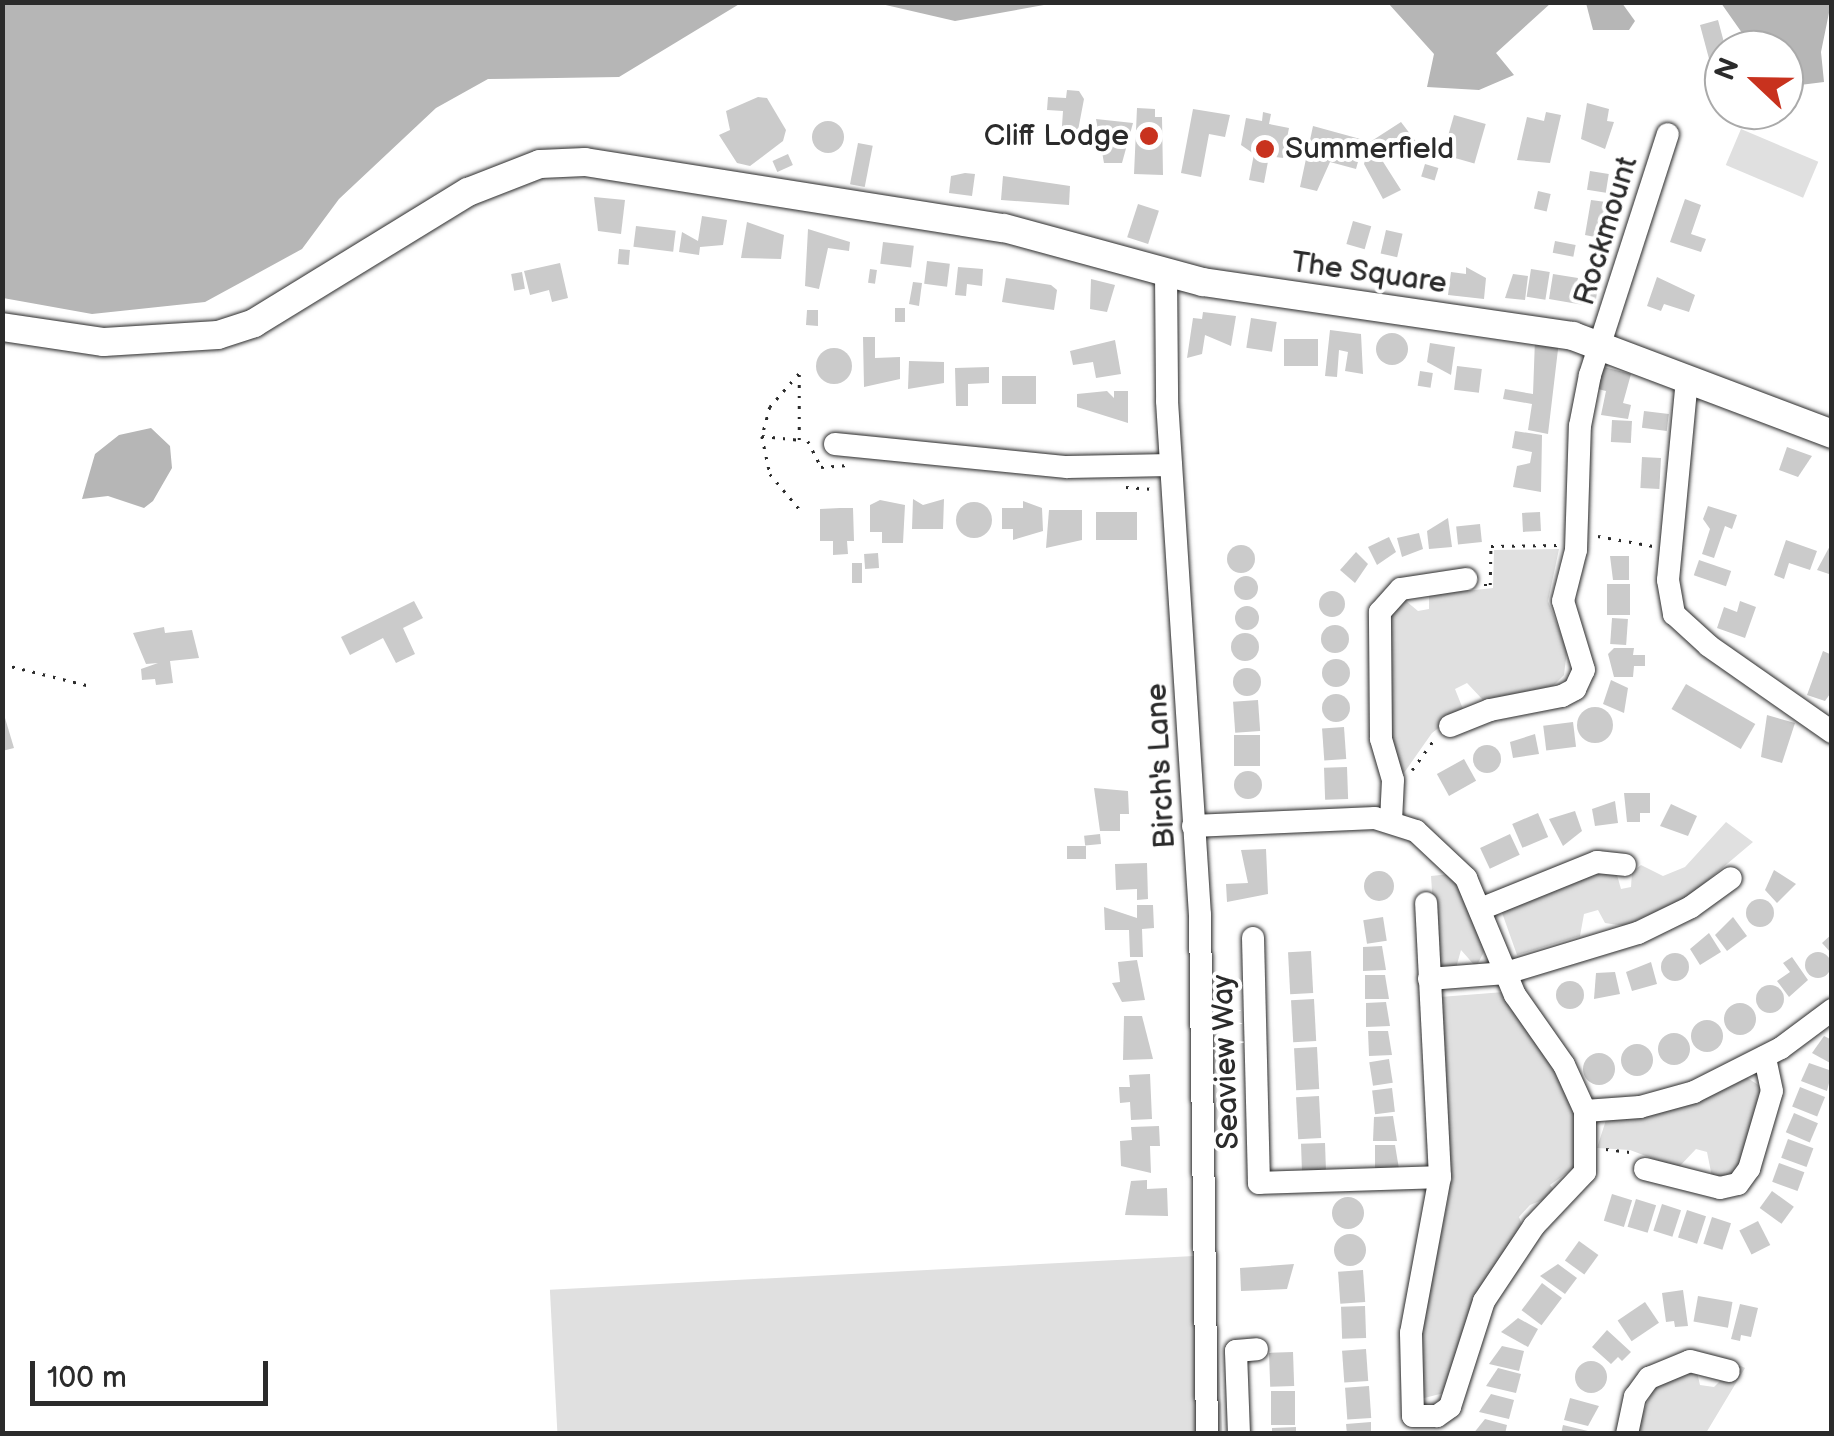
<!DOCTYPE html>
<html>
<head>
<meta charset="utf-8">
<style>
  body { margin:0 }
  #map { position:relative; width:1834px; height:1436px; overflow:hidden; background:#fff; font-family:"Balsamiq Sans",sans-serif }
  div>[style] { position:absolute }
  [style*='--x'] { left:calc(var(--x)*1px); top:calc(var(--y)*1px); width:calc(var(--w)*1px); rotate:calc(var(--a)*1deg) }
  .green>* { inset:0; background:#e0e0e0; transform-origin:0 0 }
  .water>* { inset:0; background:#b6b6b6 }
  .building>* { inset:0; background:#cbcbcb; transform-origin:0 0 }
  .round { border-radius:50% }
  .path>* { height:2.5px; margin-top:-1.25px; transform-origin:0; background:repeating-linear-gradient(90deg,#2b2b2b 0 2.5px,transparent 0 10.5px) }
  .roads { filter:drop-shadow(0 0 2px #2b2b2b) drop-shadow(0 0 2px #2b2b2b) }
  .minor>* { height:22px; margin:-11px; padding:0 11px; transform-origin:11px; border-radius:11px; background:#fff }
  .major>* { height:28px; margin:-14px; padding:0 14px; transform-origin:14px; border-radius:14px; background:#fff }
  .dots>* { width:28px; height:28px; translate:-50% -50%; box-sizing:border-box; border:5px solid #fff; border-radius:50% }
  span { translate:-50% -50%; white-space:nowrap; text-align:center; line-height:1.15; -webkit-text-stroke:8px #fff; paint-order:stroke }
  .poi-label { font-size:30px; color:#2b2b2b }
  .right { translate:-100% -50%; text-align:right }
  .left { translate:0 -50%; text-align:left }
  .street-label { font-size:30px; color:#2b2b2b }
  .frame { position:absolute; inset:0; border:5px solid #2b2b2b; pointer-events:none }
  .north { position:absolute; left:1704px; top:30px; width:100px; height:100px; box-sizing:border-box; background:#fff; border:2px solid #aaa; border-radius:50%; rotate:292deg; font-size:28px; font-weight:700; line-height:40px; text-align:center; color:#2b2b2b }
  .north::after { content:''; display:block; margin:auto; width:35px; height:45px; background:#c8321e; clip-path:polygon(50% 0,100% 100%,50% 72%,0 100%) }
  .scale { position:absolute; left:30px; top:1361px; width:238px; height:45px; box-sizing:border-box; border:5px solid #2b2b2b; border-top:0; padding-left:12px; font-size:30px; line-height:35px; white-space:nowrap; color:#2b2b2b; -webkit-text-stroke:8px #fff; paint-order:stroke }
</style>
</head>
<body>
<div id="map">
  <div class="green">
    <div style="left:1741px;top:129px;width:84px;height:39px;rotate:23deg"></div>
    <div style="clip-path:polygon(1559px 549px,1548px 601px,1567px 650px,1564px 675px,1553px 686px,1483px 700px,1467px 683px,1455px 689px,1463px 709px,1432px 733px,1399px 780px,1390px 757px,1383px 619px,1400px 596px,1418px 611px,1429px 609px,1429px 595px,1493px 588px,1494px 550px)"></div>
    <div style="clip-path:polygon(1726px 822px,1753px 842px,1689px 896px,1625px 926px,1605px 923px,1598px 910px,1584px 914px,1580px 936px,1517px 955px,1500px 907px,1583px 871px,1617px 875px,1621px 889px,1631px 887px,1632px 872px,1641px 865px,1663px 876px,1685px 867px)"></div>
    <div style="clip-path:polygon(1450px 874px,1458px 879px,1485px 950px,1476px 967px,1461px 950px,1456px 968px,1437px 966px,1431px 876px)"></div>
    <div style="clip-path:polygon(1504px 992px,1549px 1056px,1576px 1115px,1578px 1165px,1550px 1185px,1557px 1194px,1530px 1205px,1519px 1217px,1523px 1227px,1448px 1392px,1420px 1399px,1418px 1346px,1449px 1195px,1440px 997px)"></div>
    <div style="clip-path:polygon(1746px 1077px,1763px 1088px,1741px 1164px,1726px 1180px,1712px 1177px,1707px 1152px,1696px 1149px,1678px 1168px,1630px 1150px,1597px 1148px,1606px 1120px)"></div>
    <div style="left:1213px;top:1255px;width:178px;height:664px;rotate:87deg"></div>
    <div style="clip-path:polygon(1737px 1364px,1745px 1368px,1706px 1433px,1635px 1434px,1652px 1391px,1677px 1371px,1697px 1372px,1700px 1385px,1714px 1387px)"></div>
  </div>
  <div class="water">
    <div style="clip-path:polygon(2px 3px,3px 2px,741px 3px,619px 77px,488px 79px,436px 108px,339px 199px,302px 249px,205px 302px,92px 314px,3px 298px)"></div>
    <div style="clip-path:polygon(877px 3px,1055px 3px,955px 21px)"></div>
    <div style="clip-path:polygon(1388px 3px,1551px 3px,1496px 53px,1514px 75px,1479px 90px,1427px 87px,1434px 54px)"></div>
    <div style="clip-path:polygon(1586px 3px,1622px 3px,1635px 21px,1629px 30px,1593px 30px)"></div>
    <div style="clip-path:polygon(1721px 3px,1831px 3px,1821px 52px,1824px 82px,1784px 87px,1784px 50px,1763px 50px,1747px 40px)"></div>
    <div style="clip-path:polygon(151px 428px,170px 446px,172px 468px,153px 501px,144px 508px,108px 496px,82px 499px,95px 454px,119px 435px)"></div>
  </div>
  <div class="building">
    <div style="clip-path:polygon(1718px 20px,1726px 50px,1724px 82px,1716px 85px,1700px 25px)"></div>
    <div style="clip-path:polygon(1067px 90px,1079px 91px,1084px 99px,1076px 141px,1061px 140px,1063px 111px,1047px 110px,1048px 97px,1066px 98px)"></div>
    <div style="clip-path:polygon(758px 97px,767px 98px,786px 130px,783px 141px,750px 166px,737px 163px,719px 135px,730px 130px,726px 111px)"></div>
    <div style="clip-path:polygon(1587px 103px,1609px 109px,1607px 121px,1614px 122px,1605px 149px,1581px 139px)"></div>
    <div style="clip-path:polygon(1137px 108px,1155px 109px,1155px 117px,1162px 117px,1163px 175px,1134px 174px)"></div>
    <div style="clip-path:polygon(1193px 109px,1230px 115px,1225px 137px,1209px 134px,1201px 177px,1181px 173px)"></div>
    <div style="clip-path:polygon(1263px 112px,1271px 114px,1269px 124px,1289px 128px,1283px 158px,1269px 156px,1264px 183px,1249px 180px,1254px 154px,1241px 145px,1246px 118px,1262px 121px)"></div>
    <div style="clip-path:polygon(1546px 112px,1561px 115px,1550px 163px,1517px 160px,1527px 117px,1544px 121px)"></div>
    <div style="left:1454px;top:115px;width:33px;height:41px;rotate:16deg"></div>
    <div style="clip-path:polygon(1096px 119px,1133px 123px,1122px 163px,1104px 163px)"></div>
    <div class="round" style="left:812px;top:121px;width:32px;height:32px"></div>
    <div style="clip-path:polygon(1401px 122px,1417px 143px,1380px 157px,1401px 190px,1383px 199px,1364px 164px,1370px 142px)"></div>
    <div style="clip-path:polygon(1313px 126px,1364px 140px,1356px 169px,1330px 162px,1317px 191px,1300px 187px)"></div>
    <div style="left:858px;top:143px;width:15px;height:42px;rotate:11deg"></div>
    <div style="left:788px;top:154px;width:12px;height:17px;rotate:66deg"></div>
    <div style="left:1425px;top:164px;width:14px;height:13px;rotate:17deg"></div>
    <div style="left:1590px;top:171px;width:19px;height:19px;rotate:9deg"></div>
    <div style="clip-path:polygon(965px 173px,975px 174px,972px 196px,949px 193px,951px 176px)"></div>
    <div style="clip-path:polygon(1003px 176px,1070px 186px,1069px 205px,1001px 200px)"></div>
    <div style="left:1538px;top:191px;width:13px;height:18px;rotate:13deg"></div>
    <div style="clip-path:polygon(594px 197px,625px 200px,621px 234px,598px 231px)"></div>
    <div style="clip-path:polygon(1685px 199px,1701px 205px,1691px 234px,1706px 239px,1701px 252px,1670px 242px)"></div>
    <div style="clip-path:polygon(1591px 200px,1606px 202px,1607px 224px,1613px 225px,1608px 250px,1593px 248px,1595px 237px,1585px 235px)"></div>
    <div style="left:1138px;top:204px;width:22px;height:35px;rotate:18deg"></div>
    <div style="clip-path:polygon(702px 216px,727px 220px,723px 245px,700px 247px,699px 255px,679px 252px,682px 232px,698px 241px)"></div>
    <div style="left:1353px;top:221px;width:19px;height:24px;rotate:16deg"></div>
    <div style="clip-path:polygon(747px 222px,784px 235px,781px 259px,741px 258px)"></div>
    <div style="left:636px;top:226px;width:40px;height:21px;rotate:7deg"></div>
    <div style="clip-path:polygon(808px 229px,850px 242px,849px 251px,828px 248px,819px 289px,805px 286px)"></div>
    <div style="left:1386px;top:230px;width:17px;height:24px;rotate:13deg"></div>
    <div style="left:1555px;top:241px;width:21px;height:12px;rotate:11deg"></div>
    <div style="left:883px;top:242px;width:31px;height:22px;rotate:7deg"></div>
    <div style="left:619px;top:249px;width:11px;height:15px;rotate:5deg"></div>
    <div style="left:927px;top:261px;width:23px;height:23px;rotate:7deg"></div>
    <div style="clip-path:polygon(560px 263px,568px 298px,552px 302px,549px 290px,530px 295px,524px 271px)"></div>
    <div style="clip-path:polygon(958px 267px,983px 269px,982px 286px,967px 284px,966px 296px,955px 295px)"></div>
    <div style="clip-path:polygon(1466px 267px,1486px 278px,1484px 299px,1448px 295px,1451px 272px,1466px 274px)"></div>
    <div style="left:870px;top:269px;width:7px;height:14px;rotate:8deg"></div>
    <div style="left:1531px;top:269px;width:19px;height:28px;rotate:9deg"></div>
    <div style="left:522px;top:272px;width:17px;height:11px;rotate:80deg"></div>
    <div style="clip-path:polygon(1513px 274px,1528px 276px,1525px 300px,1505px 298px)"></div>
    <div style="clip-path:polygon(1553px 274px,1578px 278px,1576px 288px,1597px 292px,1595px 307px,1549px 299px)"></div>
    <div style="clip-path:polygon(1657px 277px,1695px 295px,1689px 312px,1664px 304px,1661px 311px,1647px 306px)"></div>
    <div style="clip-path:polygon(1006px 278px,1051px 285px,1057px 290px,1054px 310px,1002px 302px)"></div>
    <div style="clip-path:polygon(1091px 279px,1115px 285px,1107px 312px,1090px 309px)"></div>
    <div style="clip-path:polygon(913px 282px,922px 283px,919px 306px,909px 304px)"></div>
    <div style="left:895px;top:308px;width:10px;height:14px"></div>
    <div style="clip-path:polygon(807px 310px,818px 310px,818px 326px,806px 325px)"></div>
    <div style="clip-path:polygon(1203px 312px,1236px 316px,1231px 346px,1205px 335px,1202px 354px,1187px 358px,1193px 318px,1202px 319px)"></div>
    <div style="left:1251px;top:318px;width:26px;height:30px;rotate:9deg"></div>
    <div style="clip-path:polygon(1330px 330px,1361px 334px,1363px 374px,1345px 371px,1348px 352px,1339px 350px,1337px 377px,1325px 376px)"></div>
    <div class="round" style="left:1376px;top:333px;width:32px;height:32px"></div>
    <div style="clip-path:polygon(863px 337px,875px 337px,875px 358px,900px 357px,900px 379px,864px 387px)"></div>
    <div style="left:1284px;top:339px;width:34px;height:27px"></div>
    <div style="clip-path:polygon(1535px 339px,1559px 341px,1548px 434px,1528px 430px,1532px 404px,1503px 399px,1505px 389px,1533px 394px)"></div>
    <div style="clip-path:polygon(1115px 340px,1121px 374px,1096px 378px,1093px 362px,1073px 365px,1070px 351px)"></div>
    <div style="clip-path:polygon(1430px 343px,1455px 347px,1451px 375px,1427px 362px)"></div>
    <div class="round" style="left:816px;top:348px;width:36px;height:36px"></div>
    <div style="clip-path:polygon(909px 361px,944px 362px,944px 383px,908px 389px)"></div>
    <div style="left:1457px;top:366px;width:25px;height:24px;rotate:7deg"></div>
    <div style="clip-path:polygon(1600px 366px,1631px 374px,1623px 403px,1631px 405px,1628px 419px,1601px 415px,1606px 391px,1594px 388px)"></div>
    <div style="clip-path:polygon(989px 367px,989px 383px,968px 384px,968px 406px,956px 406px,955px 368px)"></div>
    <div style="left:1420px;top:371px;width:13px;height:15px;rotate:9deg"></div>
    <div style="left:1036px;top:376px;width:28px;height:34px;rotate:90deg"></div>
    <div style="clip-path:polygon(1107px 391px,1114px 398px,1114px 391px,1128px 391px,1128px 423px,1077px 407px,1077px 394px)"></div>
    <div style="left:1644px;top:411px;width:25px;height:17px;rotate:7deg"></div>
    <div style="left:1612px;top:420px;width:20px;height:22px;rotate:3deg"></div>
    <div style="clip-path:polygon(1515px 431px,1542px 435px,1541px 492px,1513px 487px,1517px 466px,1530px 463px,1532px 452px,1512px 448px)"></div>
    <div style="clip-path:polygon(1787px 447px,1812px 456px,1798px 477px,1779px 470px)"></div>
    <div style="left:1642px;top:457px;width:19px;height:31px;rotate:3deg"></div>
    <div style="clip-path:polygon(913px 499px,923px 505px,944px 499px,943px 529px,912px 529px)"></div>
    <div style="clip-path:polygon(880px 500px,905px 505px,903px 543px,882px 543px,882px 532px,870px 532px,870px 505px)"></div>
    <div style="clip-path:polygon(1023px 501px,1042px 508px,1043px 531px,1013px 540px,1013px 529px,1002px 529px,1002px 508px,1023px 508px)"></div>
    <div class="round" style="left:956px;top:502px;width:36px;height:36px"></div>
    <div style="clip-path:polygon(1708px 506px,1737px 515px,1732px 529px,1725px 526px,1714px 558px,1702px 554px,1710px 529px,1703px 519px)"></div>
    <div style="clip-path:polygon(840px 508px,853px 508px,854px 541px,847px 541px,848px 554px,833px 555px,833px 541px,820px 541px,820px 509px)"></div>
    <div style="clip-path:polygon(1049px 510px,1082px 510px,1082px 540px,1046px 548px)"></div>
    <div style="left:1096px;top:512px;width:41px;height:28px"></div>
    <div style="left:1540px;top:512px;width:19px;height:18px;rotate:87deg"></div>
    <div style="clip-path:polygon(1448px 518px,1452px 547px,1429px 549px,1427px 531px)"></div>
    <div style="left:1480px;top:524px;width:18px;height:24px;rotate:84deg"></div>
    <div style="clip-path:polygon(1419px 533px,1423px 549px,1402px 557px,1397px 538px)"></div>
    <div style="clip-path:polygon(1389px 537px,1396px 552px,1377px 565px,1368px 547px)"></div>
    <div style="clip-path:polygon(1786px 540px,1817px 551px,1810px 570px,1789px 563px,1784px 579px,1774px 575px)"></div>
    <div style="clip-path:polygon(1832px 542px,1832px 575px,1817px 570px)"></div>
    <div class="round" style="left:1227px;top:545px;width:28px;height:28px"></div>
    <div style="clip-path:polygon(1356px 552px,1368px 564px,1355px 583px,1340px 570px)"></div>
    <div style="left:878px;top:553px;width:15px;height:14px;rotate:86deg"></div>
    <div style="clip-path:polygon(1610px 556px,1629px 556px,1629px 580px,1613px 580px)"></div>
    <div style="left:1699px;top:560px;width:34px;height:16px;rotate:19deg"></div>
    <div style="left:852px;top:563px;width:10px;height:20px"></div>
    <div class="round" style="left:1234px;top:576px;width:24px;height:24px"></div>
    <div style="left:1607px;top:584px;width:23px;height:31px"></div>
    <div class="round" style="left:1319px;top:591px;width:26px;height:26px"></div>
    <div style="clip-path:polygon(414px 601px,423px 618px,403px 628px,415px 654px,396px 663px,383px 638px,350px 655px,341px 637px)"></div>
    <div style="clip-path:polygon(1740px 601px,1756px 607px,1745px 638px,1717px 628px,1724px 607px,1737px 612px)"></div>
    <div class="round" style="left:1235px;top:606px;width:24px;height:24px"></div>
    <div style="left:1612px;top:618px;width:16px;height:26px;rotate:4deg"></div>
    <div class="round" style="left:1321px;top:625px;width:28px;height:28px"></div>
    <div style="clip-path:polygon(164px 627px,165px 633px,192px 630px,199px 658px,170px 661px,173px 683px,156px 685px,155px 679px,142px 680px,141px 669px,158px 663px,146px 664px,133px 633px)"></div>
    <div class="round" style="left:1231px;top:633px;width:28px;height:28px"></div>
    <div style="clip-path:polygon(1614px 648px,1634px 648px,1633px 655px,1645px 655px,1645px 666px,1634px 666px,1633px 677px,1614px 677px,1608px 654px)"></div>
    <div style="clip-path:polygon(1823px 651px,1832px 655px,1832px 691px,1825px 701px,1807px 695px)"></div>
    <div class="round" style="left:1322px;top:659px;width:28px;height:28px"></div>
    <div class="round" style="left:1233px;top:668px;width:28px;height:28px"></div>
    <div style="clip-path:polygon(1611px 680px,1628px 688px,1624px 713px,1603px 704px)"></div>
    <div style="left:1686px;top:684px;width:80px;height:29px;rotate:30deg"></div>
    <div class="round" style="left:1322px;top:694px;width:28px;height:28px"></div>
    <div style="left:1258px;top:700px;width:31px;height:25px;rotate:86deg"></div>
    <div class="round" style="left:1577px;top:707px;width:36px;height:36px"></div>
    <div style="clip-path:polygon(2px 708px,14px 748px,2px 751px)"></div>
    <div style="clip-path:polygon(1767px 715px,1795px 723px,1782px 763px,1761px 757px)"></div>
    <div style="left:1573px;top:722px;width:25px;height:30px;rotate:83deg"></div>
    <div style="left:1344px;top:727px;width:32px;height:22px;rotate:86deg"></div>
    <div style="clip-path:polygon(1535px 734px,1539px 754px,1513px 758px,1510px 742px)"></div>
    <div style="left:1260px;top:735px;width:31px;height:26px;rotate:90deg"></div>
    <div class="round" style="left:1473px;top:745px;width:28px;height:28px"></div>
    <div style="left:1464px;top:759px;width:25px;height:31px;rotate:61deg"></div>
    <div style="left:1347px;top:767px;width:32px;height:23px;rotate:88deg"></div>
    <div class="round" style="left:1234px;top:771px;width:28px;height:28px"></div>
    <div style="clip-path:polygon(1094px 788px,1128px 791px,1129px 814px,1120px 814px,1120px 831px,1100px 831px)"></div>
    <div style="clip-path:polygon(1624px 793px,1650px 793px,1650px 813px,1640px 813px,1640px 822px,1627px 822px)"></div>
    <div style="clip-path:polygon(1615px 801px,1618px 823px,1595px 826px,1592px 809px)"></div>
    <div style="clip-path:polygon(1671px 804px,1697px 816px,1688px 836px,1660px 826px)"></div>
    <div style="clip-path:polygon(1575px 811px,1582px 831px,1563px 846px,1549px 819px)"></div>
    <div style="left:1538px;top:813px;width:26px;height:28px;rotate:67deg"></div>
    <div style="left:1100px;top:834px;width:10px;height:16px;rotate:84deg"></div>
    <div style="left:1510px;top:834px;width:23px;height:33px;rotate:65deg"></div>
    <div style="left:1086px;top:846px;width:13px;height:19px;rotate:90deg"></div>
    <div style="clip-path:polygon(1266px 849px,1268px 894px,1227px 902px,1226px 884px,1248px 883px,1241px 850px)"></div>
    <div style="clip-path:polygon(1147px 863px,1148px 899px,1137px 900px,1137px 889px,1116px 890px,1115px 864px)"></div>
    <div style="clip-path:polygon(1774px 870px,1796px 884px,1777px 903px,1765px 890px)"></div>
    <div class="round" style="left:1364px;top:871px;width:30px;height:30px"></div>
    <div class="round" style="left:1746px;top:899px;width:28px;height:28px"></div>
    <div style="clip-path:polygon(1137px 905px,1153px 905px,1154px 928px,1142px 929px,1143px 957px,1130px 957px,1129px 930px,1105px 930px,1104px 907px,1137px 918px)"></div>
    <div style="left:1383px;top:917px;width:24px;height:20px;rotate:81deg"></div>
    <div style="clip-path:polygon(1733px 917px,1747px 936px,1727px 951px,1715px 935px)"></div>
    <div style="clip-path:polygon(1709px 933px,1721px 952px,1700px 965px,1690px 949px)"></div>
    <div style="clip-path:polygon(1832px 934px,1832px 954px,1822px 943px)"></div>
    <div style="clip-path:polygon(1382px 946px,1386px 970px,1363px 971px,1363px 947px)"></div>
    <div style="left:1311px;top:951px;width:42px;height:23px;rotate:87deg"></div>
    <div class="round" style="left:1805px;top:952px;width:26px;height:26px"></div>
    <div class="round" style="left:1661px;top:953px;width:28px;height:28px"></div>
    <div style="clip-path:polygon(1792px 957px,1808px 980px,1789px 997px,1777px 981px,1790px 972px,1783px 963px)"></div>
    <div style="clip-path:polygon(1137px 960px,1145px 1000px,1122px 1002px,1112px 983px,1120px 982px,1118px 962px)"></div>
    <div style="clip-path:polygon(1651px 962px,1657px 984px,1632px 991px,1626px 972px)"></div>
    <div style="clip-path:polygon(1615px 972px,1620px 994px,1594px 999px,1596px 973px)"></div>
    <div style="clip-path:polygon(1365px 975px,1385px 975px,1389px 999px,1365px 999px)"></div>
    <div class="round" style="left:1556px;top:981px;width:28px;height:28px"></div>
    <div class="round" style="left:1756px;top:985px;width:28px;height:28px"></div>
    <div style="left:1314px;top:999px;width:42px;height:23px;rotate:87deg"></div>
    <div style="clip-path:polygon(1386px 1002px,1390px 1026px,1366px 1027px,1366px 1003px)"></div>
    <div class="round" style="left:1724px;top:1003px;width:32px;height:32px"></div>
    <div style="clip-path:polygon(1124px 1016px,1142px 1016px,1153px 1059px,1123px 1060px)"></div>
    <div class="round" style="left:1691px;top:1020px;width:32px;height:32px"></div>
    <div style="clip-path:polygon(1368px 1031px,1388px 1031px,1392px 1055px,1369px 1056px)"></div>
    <div class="round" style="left:1658px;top:1033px;width:32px;height:32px"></div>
    <div style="clip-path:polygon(1824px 1036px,1832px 1040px,1832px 1064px,1812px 1053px)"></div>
    <div class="round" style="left:1621px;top:1044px;width:32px;height:32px"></div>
    <div style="left:1317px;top:1047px;width:42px;height:23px;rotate:87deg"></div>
    <div class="round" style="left:1583px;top:1053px;width:32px;height:32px"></div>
    <div style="left:1389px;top:1059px;width:24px;height:20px;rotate:81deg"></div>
    <div style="clip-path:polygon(1809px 1063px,1832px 1071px,1827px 1091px,1801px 1081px)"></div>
    <div style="clip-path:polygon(1150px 1074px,1152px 1119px,1131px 1120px,1130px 1102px,1120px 1103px,1119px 1087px,1130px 1087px,1129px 1075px)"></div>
    <div style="left:1800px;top:1087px;width:27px;height:21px;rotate:22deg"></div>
    <div style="left:1392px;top:1088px;width:24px;height:20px;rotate:83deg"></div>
    <div style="left:1319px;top:1096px;width:42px;height:23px;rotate:87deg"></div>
    <div style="left:1794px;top:1113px;width:26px;height:21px;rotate:23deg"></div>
    <div style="clip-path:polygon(1393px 1116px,1397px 1141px,1373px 1141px,1374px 1117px)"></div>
    <div style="clip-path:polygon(1159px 1126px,1160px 1146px,1150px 1146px,1151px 1173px,1121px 1166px,1120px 1141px,1132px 1140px,1131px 1127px)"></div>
    <div style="left:1788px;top:1139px;width:27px;height:20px;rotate:20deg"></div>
    <div style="left:1325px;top:1143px;width:30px;height:24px;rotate:88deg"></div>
    <div style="clip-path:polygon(1375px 1145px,1395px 1145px,1399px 1169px,1375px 1169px)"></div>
    <div style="left:1779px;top:1163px;width:27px;height:20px;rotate:20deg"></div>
    <div style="clip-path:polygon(1147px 1180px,1147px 1189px,1167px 1188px,1168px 1216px,1125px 1215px,1131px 1181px)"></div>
    <div style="left:1772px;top:1191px;width:27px;height:21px;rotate:36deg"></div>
    <div style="left:1612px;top:1194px;width:21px;height:28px;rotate:17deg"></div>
    <div class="round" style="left:1332px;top:1197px;width:32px;height:32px"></div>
    <div style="left:1636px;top:1199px;width:21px;height:29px;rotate:17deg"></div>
    <div style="left:1662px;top:1204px;width:20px;height:28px;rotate:18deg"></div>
    <div style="left:1687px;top:1210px;width:20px;height:29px;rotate:18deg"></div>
    <div style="left:1712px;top:1217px;width:20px;height:28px;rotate:18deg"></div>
    <div style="left:1758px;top:1221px;width:27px;height:21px;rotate:63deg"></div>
    <div class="round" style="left:1334px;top:1234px;width:32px;height:32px"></div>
    <div style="left:1579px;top:1241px;width:24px;height:24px;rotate:36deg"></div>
    <div style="clip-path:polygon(1294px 1264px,1287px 1289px,1241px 1291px,1240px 1268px)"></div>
    <div style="clip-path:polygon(1558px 1264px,1577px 1278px,1565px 1294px,1540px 1276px)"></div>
    <div style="left:1363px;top:1270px;width:32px;height:25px;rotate:86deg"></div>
    <div style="left:1542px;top:1283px;width:25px;height:34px;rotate:37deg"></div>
    <div style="clip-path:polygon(1683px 1290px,1688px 1326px,1675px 1327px,1674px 1321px,1666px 1322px,1662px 1293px)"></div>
    <div style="left:1698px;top:1296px;width:35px;height:26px;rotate:10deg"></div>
    <div style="left:1645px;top:1302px;width:25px;height:33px;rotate:56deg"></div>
    <div style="clip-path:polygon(1740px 1304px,1758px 1308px,1751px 1337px,1741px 1335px,1740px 1341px,1731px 1339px)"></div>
    <div style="left:1365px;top:1306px;width:32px;height:24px;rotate:88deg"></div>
    <div style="clip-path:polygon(1518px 1318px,1538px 1329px,1528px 1347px,1501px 1332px)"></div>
    <div style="clip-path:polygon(1607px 1330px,1631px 1352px,1622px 1361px,1618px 1357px,1611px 1364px,1592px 1347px)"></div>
    <div style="clip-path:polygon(1502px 1346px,1524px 1351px,1519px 1371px,1489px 1364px)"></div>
    <div style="left:1366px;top:1349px;width:32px;height:24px;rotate:86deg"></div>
    <div style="left:1293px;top:1352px;width:34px;height:24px;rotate:88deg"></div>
    <div class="round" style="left:1575px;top:1361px;width:32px;height:32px"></div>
    <div style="clip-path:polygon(1498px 1368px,1521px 1374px,1516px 1393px,1486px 1386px)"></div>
    <div style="left:1369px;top:1386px;width:32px;height:24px;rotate:86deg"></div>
    <div style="left:1271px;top:1391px;width:24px;height:34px"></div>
    <div style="clip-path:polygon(1491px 1394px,1514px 1400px,1509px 1419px,1479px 1412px)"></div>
    <div style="clip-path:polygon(1570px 1398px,1599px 1406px,1588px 1426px,1564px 1420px)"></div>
    <div style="clip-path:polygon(1485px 1419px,1507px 1425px,1505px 1434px,1473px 1434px)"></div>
    <div style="clip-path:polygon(1371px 1422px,1371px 1434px,1347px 1434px,1346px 1424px)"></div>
    <div style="clip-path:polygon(1563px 1425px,1592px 1432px,1592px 1434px,1561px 1434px)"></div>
    <div style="clip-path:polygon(1296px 1427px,1296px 1434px,1272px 1434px,1272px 1428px)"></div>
  </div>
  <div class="path">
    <div style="--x:762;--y:436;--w:37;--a:6"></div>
    <div style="--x:799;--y:440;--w:66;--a:-90"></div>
    <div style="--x:799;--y:374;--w:44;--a:131.3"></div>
    <div style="--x:770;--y:407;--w:30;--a:105"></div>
    <div style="--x:762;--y:436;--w:39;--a:78"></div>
    <div style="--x:770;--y:474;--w:48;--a:50"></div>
    <div style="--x:808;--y:441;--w:29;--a:63"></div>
    <div style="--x:821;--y:467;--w:31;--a:-4"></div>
    <div style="--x:1126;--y:487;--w:27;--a:4"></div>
    <div style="--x:1598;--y:536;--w:56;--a:10.3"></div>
    <div style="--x:1484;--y:585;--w:6;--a:0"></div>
    <div style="--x:1490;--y:585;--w:39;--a:-89"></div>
    <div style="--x:1491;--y:546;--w:68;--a:-0.8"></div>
    <div style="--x:2;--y:664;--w:87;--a:14"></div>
    <div style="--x:1412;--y:770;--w:37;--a:-54"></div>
    <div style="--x:1606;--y:1149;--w:26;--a:7"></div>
  </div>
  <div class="roads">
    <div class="minor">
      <div style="--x:1166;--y:274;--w:127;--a:89.5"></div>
      <div style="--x:1167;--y:401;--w:515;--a:86.33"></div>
      <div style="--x:1200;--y:915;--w:519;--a:89.23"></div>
      <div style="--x:1687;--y:379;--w:202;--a:95.4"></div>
      <div style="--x:1668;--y:580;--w:35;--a:80"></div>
      <div style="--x:1674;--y:614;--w:47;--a:42.4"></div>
      <div style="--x:1709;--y:646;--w:150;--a:35"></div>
      <div style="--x:835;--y:444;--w:233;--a:5.7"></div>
      <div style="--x:1067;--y:467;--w:104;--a:-1.1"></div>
      <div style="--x:1450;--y:726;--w:43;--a:-21.8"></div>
      <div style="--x:1490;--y:710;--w:73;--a:-11"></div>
      <div style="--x:1562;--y:696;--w:15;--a:-28"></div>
      <div style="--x:1575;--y:689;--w:21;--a:-65"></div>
      <div style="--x:1584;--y:670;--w:72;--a:-106.9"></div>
      <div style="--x:1563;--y:601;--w:53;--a:-75.7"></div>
      <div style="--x:1576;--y:550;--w:124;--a:-88.2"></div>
      <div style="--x:1580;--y:426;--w:52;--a:-78.9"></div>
      <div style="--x:1590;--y:375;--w:253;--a:-72.1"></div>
      <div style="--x:1391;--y:821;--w:41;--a:-87.2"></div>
      <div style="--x:1393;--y:780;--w:43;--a:-106.3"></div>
      <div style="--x:1381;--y:739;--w:127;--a:-90.5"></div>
      <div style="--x:1380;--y:612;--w:31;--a:-48"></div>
      <div style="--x:1401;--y:589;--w:66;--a:-8.7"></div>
      <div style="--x:1193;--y:826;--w:182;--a:-2.5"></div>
      <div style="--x:1375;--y:818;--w:43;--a:17.6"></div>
      <div style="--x:1416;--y:831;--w:69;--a:43.2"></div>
      <div style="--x:1466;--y:878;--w:127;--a:67.3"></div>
      <div style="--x:1515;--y:995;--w:85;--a:55"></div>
      <div style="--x:1564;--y:1065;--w:51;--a:65.5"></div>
      <div style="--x:1585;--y:1111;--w:61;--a:90"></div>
      <div style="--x:1585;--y:1172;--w:74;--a:133.4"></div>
      <div style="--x:1534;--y:1226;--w:90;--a:123.7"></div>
      <div style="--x:1484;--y:1301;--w:111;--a:107.8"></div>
      <div style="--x:1450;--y:1407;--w:16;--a:145"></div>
      <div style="--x:1437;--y:1416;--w:24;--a:180"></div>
      <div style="--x:1413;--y:1416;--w:83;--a:-91.4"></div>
      <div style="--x:1411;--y:1333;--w:159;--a:-79.5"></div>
      <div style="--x:1440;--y:1177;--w:274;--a:-92.9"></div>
      <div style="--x:1483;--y:908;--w:123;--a:-22"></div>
      <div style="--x:1597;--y:862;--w:28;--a:6"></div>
      <div style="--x:1253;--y:938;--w:245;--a:88.6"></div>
      <div style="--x:1259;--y:1183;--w:181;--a:-1.9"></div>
      <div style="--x:1429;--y:979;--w:77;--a:-4.5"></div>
      <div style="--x:1506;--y:973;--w:138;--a:-16.9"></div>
      <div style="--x:1638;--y:933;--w:59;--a:-26.1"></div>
      <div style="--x:1691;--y:907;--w:49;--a:-35.9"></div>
      <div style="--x:1585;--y:1111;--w:55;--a:-4.2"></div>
      <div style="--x:1640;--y:1107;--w:56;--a:-15.5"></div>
      <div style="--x:1694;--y:1092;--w:97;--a:-26.8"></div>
      <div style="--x:1781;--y:1048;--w:64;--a:-36.7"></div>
      <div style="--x:1645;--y:1169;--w:77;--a:14.2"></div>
      <div style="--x:1720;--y:1188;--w:18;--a:-13"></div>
      <div style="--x:1738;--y:1184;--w:19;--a:-54"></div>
      <div style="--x:1749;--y:1169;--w:81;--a:-73.6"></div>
      <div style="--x:1772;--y:1091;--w:35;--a:-102"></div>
      <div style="--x:1239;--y:1434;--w:83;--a:-92.1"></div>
      <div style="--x:1236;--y:1351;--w:21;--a:-5"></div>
      <div style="--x:1627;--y:1434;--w:38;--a:-78"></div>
      <div style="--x:1635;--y:1397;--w:24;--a:-54"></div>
      <div style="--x:1649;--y:1378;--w:44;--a:-22.5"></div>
      <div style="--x:1690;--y:1361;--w:40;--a:14.4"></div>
    </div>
    <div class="major">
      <div style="--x:2;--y:327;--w:103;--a:8.4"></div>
      <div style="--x:104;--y:342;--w:114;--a:-3.5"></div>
      <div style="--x:218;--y:335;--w:38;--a:-18"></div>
      <div style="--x:254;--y:323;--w:251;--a:-31.5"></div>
      <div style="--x:468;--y:192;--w:77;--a:-21.3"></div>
      <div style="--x:540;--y:164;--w:45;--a:-2.5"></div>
      <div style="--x:585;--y:162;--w:424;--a:9"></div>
      <div style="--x:1004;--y:228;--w:206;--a:15.2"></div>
      <div style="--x:1203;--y:282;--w:374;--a:8.3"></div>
      <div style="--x:1573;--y:336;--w:277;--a:20.7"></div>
    </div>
  </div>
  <div class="dots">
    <div style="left:1149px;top:136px;background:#c8321e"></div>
    <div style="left:1265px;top:149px;background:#c8321e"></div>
  </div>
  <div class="poi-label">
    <span class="right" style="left:1129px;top:136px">Cliff Lodge</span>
    <span class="left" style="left:1285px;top:149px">Summerfield</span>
  </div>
  <div class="street-label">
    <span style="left:1606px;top:231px;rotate:-73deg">Rockmount</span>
    <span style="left:1369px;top:273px;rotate:8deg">The Square</span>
    <span style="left:1161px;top:766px;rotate:-93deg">Birch's Lane</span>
    <span style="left:1226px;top:1062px;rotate:-92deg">Seaview Way</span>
  </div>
  <div class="frame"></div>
  <div class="north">N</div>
  <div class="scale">100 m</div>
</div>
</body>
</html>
